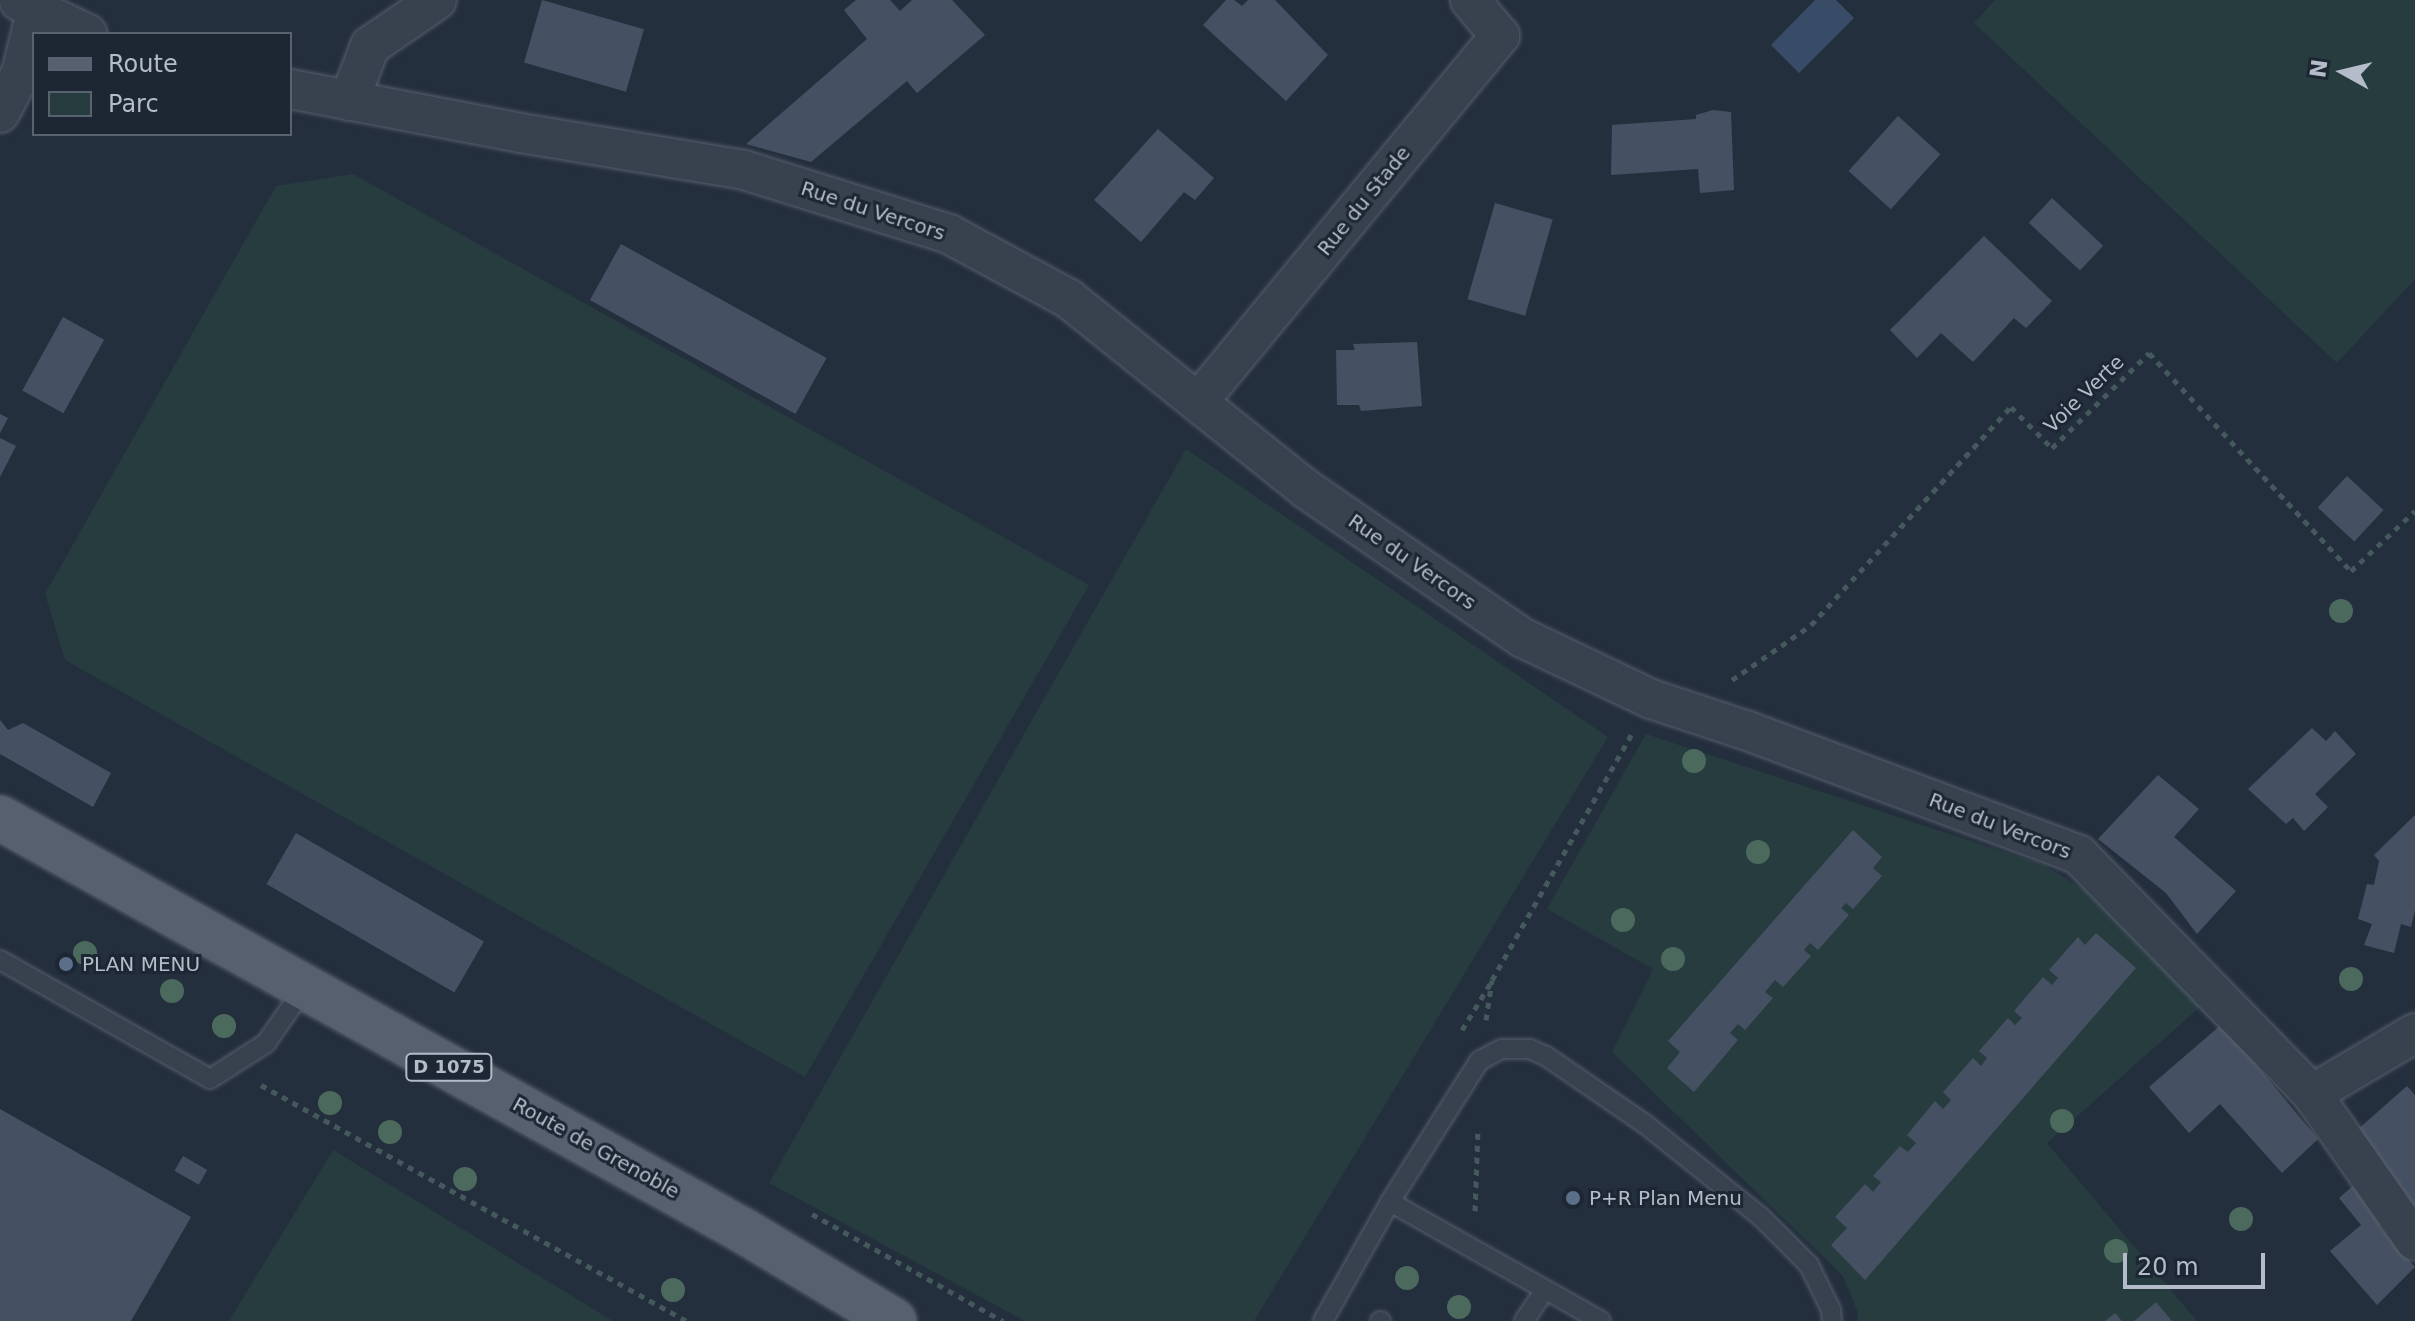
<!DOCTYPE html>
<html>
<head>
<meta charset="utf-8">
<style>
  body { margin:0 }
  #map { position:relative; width:2415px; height:1321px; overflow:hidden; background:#242f3e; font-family:"DejaVu Sans",sans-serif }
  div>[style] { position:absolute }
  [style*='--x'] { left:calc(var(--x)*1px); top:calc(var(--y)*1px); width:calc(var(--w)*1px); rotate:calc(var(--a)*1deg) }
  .green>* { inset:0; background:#263c3f }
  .water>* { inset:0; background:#394c67 }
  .building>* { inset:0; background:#455162; transform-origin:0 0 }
  .path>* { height:5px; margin-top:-2.5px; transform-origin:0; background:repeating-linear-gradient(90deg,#44595c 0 6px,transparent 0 12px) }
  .roads { filter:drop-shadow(0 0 2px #565f6c) drop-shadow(0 0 2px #565f6c) }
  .service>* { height:18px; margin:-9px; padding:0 9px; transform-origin:9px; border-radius:9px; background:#38414e }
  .minor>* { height:38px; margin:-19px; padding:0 19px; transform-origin:19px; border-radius:19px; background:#38414e }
  .primary>* { height:44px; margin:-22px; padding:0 22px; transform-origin:22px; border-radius:22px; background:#56606e }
  .trees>* { width:24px; height:24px; margin:-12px; border-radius:50%; background:#4b6a5d }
  .dots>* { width:22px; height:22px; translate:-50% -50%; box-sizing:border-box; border:4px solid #1d2633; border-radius:50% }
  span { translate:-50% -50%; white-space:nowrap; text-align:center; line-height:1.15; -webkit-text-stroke:6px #1d2633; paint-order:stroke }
  .shield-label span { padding:2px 6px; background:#1d2633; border:2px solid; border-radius:6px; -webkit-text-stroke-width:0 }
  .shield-label { font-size:18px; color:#b4bcc9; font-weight:700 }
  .street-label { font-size:20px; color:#b4bcc9 }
  .poi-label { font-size:20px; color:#b4bcc9 }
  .left { translate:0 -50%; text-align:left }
  .legend { position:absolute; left:32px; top:32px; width:260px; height:104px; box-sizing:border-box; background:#1d2633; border:2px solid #59626f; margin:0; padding:10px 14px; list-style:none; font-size:24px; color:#b4bcc9 }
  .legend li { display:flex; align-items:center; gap:16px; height:40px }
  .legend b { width:40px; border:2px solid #59626f }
  .north { position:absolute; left:2303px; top:32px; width:80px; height:80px; -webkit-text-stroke:6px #1d2633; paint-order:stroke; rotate:278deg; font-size:22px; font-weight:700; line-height:32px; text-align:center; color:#b4bcc9 }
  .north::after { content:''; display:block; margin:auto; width:28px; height:36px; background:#b4bcc9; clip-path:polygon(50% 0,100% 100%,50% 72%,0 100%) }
  .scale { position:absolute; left:2123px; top:1253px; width:142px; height:36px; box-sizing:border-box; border:4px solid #b4bcc9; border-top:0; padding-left:10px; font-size:24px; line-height:28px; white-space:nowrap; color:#b4bcc9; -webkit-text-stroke:6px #1d2633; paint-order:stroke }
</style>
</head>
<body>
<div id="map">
  <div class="green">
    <div style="clip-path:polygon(1995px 0,2415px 0,2415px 279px,2337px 363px,1974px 23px)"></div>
    <div style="clip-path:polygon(353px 174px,1089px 585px,805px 1077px,65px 660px,45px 594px,276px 186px)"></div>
    <div style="clip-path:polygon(1186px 449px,1608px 737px,1254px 1321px,1025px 1321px,769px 1183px)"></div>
    <div style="clip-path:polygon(1646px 734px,2044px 865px,2088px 892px,2201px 1006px,2047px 1143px,2197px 1321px,1858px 1321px,1858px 1313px,1843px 1276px,1612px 1052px,1653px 969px,1547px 909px)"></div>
    <div style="clip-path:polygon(333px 1150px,613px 1321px,229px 1321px)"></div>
  </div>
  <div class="water">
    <div style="clip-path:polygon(1815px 0,1836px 0,1854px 18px,1799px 73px,1771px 45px)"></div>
  </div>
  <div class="building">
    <div style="left:542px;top:0;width:106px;height:65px;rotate:16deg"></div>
    <div style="clip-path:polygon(856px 0,890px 0,900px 11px,912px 0,952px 0,985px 35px,917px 93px,907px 81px,811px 162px,746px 144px,867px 39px,844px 10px)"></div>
    <div style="clip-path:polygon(1226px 0,1234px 0,1242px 6px,1248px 0,1275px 0,1328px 55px,1286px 101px,1203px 25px)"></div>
    <div style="clip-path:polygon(1713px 110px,1731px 112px,1734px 190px,1700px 193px,1698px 169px,1611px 175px,1612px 125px,1696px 119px,1696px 115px)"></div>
    <div style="left:1898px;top:116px;width:57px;height:74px;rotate:42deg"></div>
    <div style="clip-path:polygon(1158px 129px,1214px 178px,1195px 200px,1184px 192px,1141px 242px,1094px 200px)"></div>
    <div style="left:2052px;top:198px;width:70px;height:34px;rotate:43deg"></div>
    <div style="left:1495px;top:203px;width:60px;height:100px;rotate:16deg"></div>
    <div style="clip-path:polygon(1984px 236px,2052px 301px,2026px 328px,2014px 318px,1973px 362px,1941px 333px,1917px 358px,1890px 330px)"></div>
    <div style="left:621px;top:244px;width:235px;height:64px;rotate:29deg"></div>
    <div style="left:63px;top:317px;width:47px;height:84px;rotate:29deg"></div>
    <div style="clip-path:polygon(1417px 342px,1422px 406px,1361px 411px,1359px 405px,1337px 405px,1336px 350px,1355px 350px,1353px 344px)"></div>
    <div style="clip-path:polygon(0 414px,8px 418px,0 433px)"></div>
    <div style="clip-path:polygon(0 438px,16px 446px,0 477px)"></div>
    <div style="left:2347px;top:476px;width:50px;height:43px;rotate:43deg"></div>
    <div style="clip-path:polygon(0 720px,8px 730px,23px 723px,111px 773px,93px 807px,0 754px)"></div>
    <div style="clip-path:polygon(2312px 728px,2326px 741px,2335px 731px,2356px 754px,2315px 794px,2328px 807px,2304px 831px,2293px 818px,2286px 824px,2248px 789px)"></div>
    <div style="clip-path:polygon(2158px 775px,2199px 809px,2174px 837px,2236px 891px,2197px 934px,2166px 893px,2098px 839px)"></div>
    <div style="clip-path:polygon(2415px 815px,2415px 910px,2411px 927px,2401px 924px,2394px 953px,2364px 945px,2372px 924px,2358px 919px,2367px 884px,2374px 885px,2379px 861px,2374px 855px)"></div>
    <div style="clip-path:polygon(1853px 830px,1882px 857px,1873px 868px,1882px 876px,1853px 909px,1846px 903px,1841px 908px,1849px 915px,1818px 950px,1810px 943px,1804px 950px,1811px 956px,1783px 987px,1775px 980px,1765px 992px,1773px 998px,1745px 1030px,1738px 1024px,1730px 1033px,1738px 1040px,1694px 1092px,1667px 1068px,1680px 1052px,1668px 1041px)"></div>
    <div style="left:296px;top:833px;width:217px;height:59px;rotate:30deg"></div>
    <div style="clip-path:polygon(2096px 933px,2136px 968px,1865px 1280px,1831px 1245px,1847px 1228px,1835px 1217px,1865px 1184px,1873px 1192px,1881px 1182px,1873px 1176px,1900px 1146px,1908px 1152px,1916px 1143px,1907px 1135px,1935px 1101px,1943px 1109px,1951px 1100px,1943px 1092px,1973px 1058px,1981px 1066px,1987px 1058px,1979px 1051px,2008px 1018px,2015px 1025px,2022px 1018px,2014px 1011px,2043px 977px,2052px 985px,2058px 978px,2049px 970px,2078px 937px,2085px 945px)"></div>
    <div style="clip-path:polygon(2222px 1024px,2318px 1139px,2282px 1173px,2220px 1104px,2189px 1133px,2149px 1087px)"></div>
    <div style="clip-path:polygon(2407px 1086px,2415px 1095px,2415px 1214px,2357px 1130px)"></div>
    <div style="clip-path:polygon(0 1109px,191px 1217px,131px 1321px,0 1321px)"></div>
    <div style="left:183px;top:1156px;width:28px;height:17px;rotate:30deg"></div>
    <div style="clip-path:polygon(2355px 1184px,2384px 1220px,2380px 1227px,2415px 1267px,2377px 1305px,2330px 1251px,2361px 1225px,2339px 1198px)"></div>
    <div style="clip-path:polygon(2156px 1302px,2172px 1321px,2134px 1321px)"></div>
    <div style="clip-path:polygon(2115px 1313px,2122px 1321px,2105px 1321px)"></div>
  </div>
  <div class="path">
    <div style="--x:1732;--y:680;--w:96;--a:-34.8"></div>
    <div style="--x:1811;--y:625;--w:296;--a:-47.5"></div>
    <div style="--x:2011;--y:407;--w:58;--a:45"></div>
    <div style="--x:2052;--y:448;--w:136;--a:-44.4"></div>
    <div style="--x:2149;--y:353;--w:297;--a:47.2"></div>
    <div style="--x:2351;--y:571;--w:88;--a:-43.2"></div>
    <div style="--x:1486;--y:1020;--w:40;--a:-81.5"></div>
    <div style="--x:1492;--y:980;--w:282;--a:-60.4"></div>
    <div style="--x:1462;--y:1030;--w:54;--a:-58.7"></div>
    <div style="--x:261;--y:1085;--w:487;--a:29"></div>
    <div style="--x:1475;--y:1211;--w:82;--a:-87.9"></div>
    <div style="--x:812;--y:1214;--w:219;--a:29.3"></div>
  </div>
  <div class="roads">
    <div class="service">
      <div style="--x:0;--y:960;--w:241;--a:29.5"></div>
      <div style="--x:210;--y:1079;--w:67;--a:-32.7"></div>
      <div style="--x:266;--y:1043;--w:68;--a:-55.1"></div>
      <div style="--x:1390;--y:1202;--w:242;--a:29.4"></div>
      <div style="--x:1323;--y:1321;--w:137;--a:-60.6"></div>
      <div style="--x:1390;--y:1202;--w:167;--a:-57.7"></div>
      <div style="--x:1479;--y:1061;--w:26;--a:-28"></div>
      <div style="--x:1502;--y:1049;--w:28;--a:0"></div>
      <div style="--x:1530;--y:1049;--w:17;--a:24"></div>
      <div style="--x:1546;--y:1056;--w:120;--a:34.5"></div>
      <div style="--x:1645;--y:1124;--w:149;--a:38.7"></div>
      <div style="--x:1761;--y:1217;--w:68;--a:45"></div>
      <div style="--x:1809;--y:1265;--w:50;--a:63.9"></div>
      <div style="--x:1831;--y:1310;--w:11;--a:85"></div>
      <div style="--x:1380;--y:1321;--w:1;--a:0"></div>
      <div style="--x:1524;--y:1321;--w:37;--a:-56"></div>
    </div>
    <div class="minor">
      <div style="--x:19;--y:1;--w:76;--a:25.6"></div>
      <div style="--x:290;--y:89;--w:235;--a:10.8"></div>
      <div style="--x:521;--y:133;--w:226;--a:9.4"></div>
      <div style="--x:744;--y:170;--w:215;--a:17.3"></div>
      <div style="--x:949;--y:234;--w:136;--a:28.4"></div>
      <div style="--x:1069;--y:299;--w:304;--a:38.7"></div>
      <div style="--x:1306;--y:489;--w:263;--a:34.5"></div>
      <div style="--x:1523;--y:638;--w:142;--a:25.5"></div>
      <div style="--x:1651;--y:699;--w:102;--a:18.3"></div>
      <div style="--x:1748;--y:731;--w:353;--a:20.5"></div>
      <div style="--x:2079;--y:855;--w:334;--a:45.7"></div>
      <div style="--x:2312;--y:1094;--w:179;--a:55"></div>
      <div style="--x:349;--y:101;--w:59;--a:-69.1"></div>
      <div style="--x:370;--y:46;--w:81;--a:-34.5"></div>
      <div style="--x:0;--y:113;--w:45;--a:-62.3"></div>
      <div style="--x:21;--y:73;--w:75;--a:-76.1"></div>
      <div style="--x:1198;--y:402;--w:475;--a:-50.5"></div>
      <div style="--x:1500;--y:36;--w:47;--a:-129.8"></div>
      <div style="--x:2312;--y:1094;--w:120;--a:-30.6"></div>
    </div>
    <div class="primary">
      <div style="--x:0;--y:818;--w:849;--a:29.04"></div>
      <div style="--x:742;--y:1230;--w:177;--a:30.9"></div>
    </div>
  </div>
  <div class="trees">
    <div style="left:2341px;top:611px"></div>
    <div style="left:1694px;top:761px"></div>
    <div style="left:1758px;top:852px"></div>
    <div style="left:1623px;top:920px"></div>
    <div style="left:85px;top:953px"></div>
    <div style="left:1673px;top:959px"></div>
    <div style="left:2351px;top:979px"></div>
    <div style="left:172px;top:991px"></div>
    <div style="left:224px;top:1026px"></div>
    <div style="left:330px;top:1103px"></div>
    <div style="left:2062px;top:1121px"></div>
    <div style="left:390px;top:1132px"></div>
    <div style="left:465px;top:1179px"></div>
    <div style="left:2241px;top:1219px"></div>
    <div style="left:2116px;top:1251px"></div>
    <div style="left:1407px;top:1278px"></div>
    <div style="left:673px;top:1290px"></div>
    <div style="left:1459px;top:1307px"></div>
  </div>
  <div class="dots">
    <div style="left:66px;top:964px;background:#5c6f8a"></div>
    <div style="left:1573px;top:1198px;background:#5c6f8a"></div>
  </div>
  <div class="shield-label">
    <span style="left:449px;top:1067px">D 1075</span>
  </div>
  <div class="street-label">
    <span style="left:1364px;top:201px;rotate:-51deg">Rue du Stade</span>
    <span style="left:873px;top:211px;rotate:18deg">Rue du Vercors</span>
    <span style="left:2084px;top:394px;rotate:-44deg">Voie Verte</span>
    <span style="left:1412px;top:562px;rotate:35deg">Rue du Vercors</span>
    <span style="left:2000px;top:826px;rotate:21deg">Rue du Vercors</span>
    <span style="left:596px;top:1148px;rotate:29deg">Route de Grenoble</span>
  </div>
  <div class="poi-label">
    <span class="left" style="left:82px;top:964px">PLAN MENU</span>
    <span class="left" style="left:1589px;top:1198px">P+R Plan Menu</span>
  </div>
  <ul class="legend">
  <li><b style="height:10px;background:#56606e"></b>Route</li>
  <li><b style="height:22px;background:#263c3f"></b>Parc</li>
  </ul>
  <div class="north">N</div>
  <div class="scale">20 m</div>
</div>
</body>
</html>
